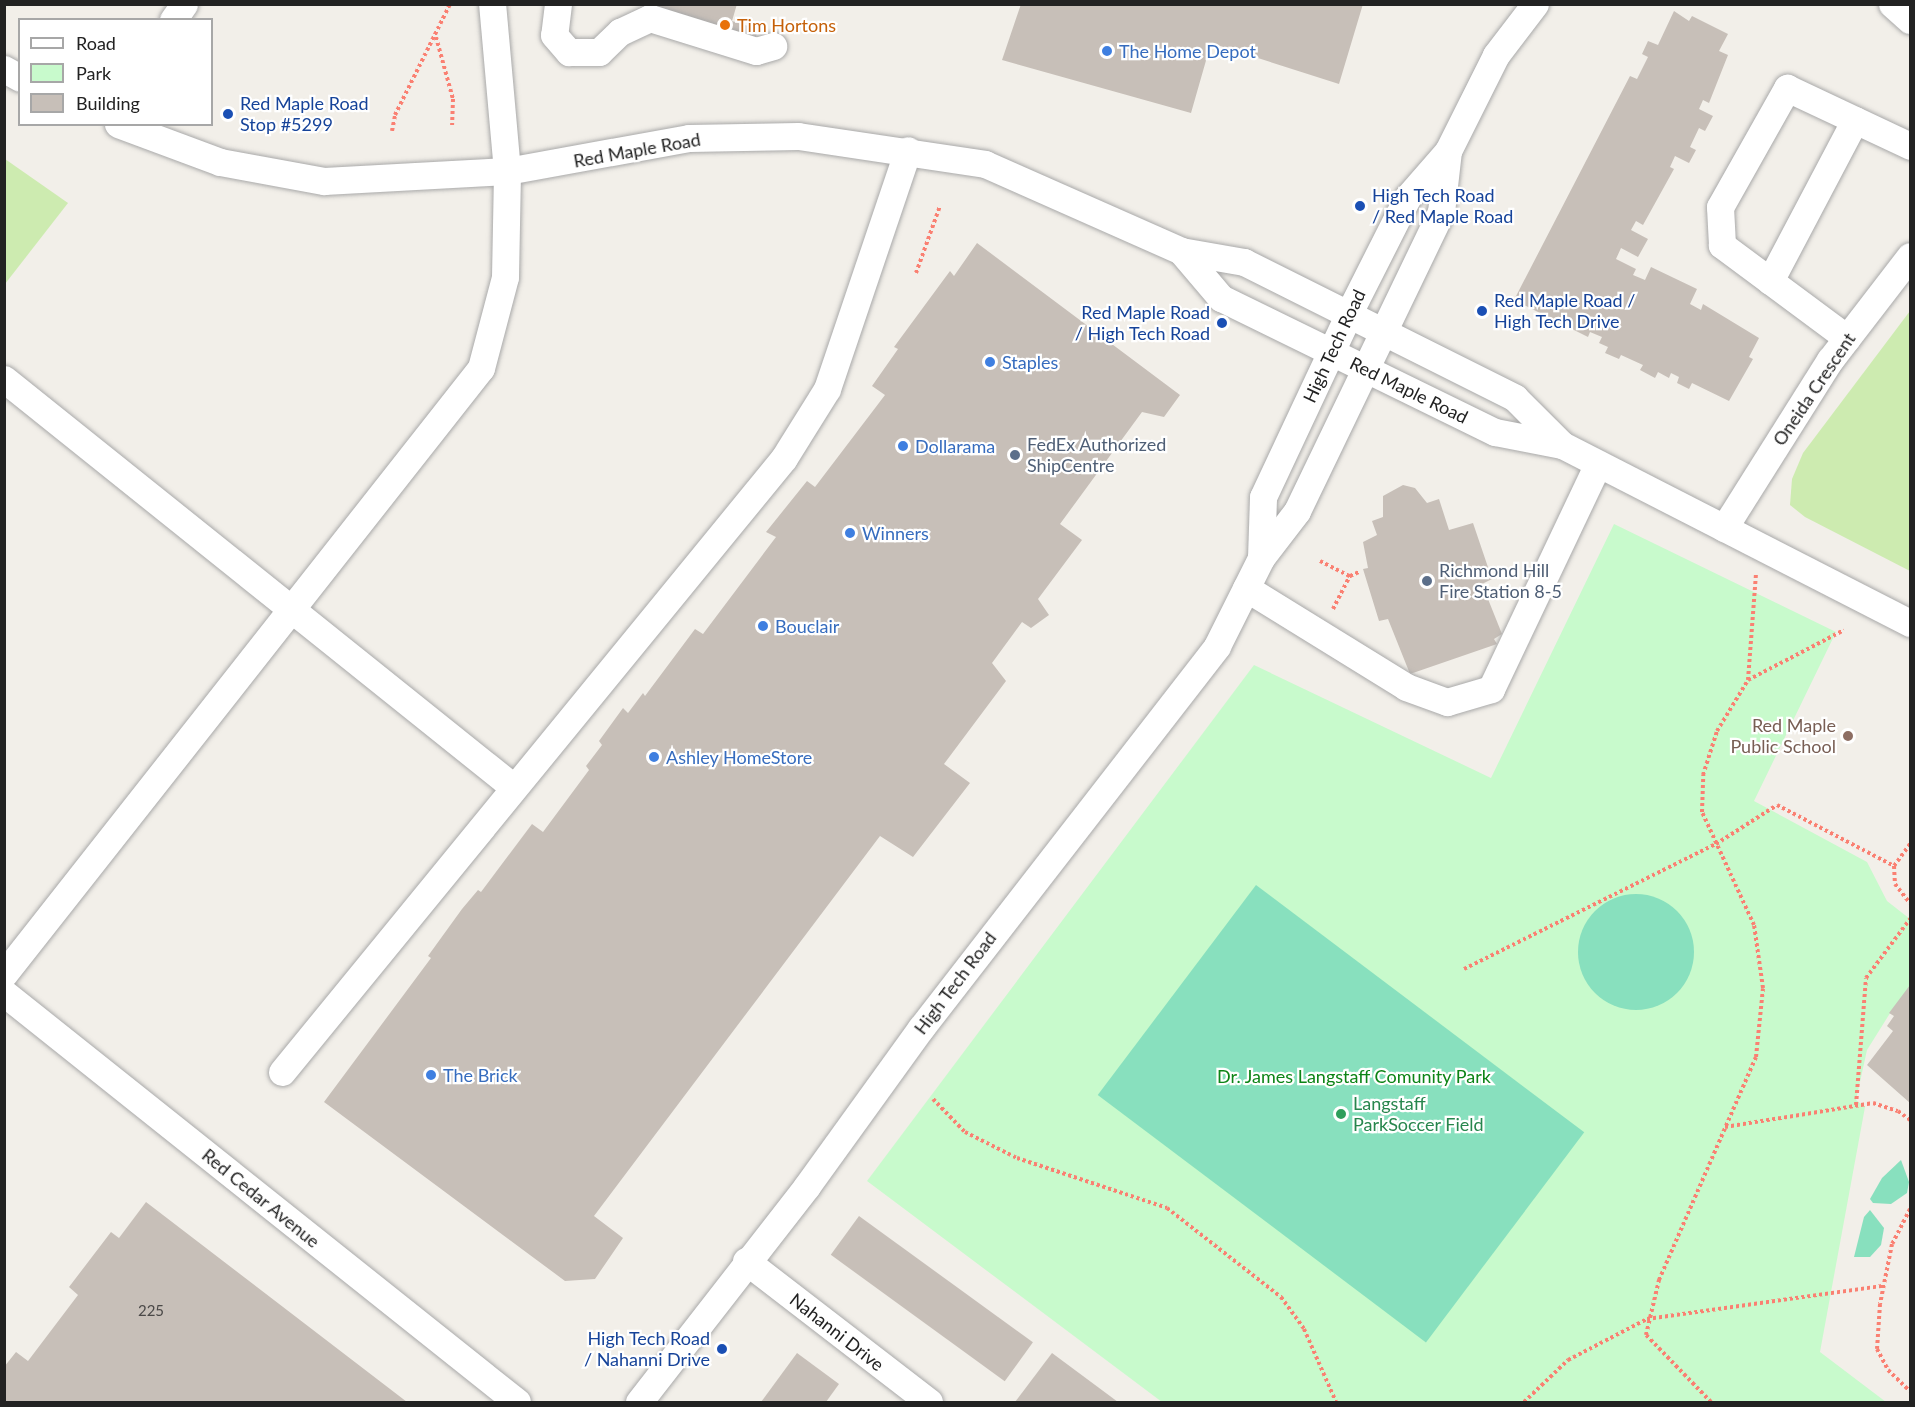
<!DOCTYPE html>
<html>
<head>
<meta charset="utf-8">
<style>
  body { margin:0 }
  #map { position:relative; width:1915px; height:1407px; overflow:hidden; background:#f2efe9; font-family:Lato,sans-serif }
  div>[style] { position:absolute }
  [style*='--x'] { left:calc(var(--x)*1px); top:calc(var(--y)*1px); width:calc(var(--w)*1px); rotate:calc(var(--a)*1deg) }
  .grass>* { inset:0; background:#cdebb0 }
  .park>* { inset:0; background:#c8facc }
  .pitch>* { inset:0; background:#88e0be; transform-origin:0 0 }
  .round { border-radius:50% }
  .building>* { inset:0; background:#c7bfb8; transform-origin:0 0 }
  .path>* { height:4px; margin-top:-2px; transform-origin:0; background:repeating-linear-gradient(90deg,#fa8072 0 3px,transparent 0 6px) }
  .roads { filter:drop-shadow(0 0 2px #a9a9a9) drop-shadow(0 0 2px #a9a9a9) }
  .minor>* { height:27px; margin:-13.5px; padding:0 13.5px; transform-origin:13.5px; border-radius:13.5px; background:#fff }
  .dots>* { width:16px; height:16px; translate:-50% -50%; box-sizing:border-box; border:3px solid #fff; border-radius:50% }
  span { translate:-50% -50%; white-space:nowrap; text-align:center; line-height:1.15; -webkit-text-stroke:4.5px #fff; paint-order:stroke }
  .number-label { font-size:15px; color:#4b4948 }
  .number-label span { -webkit-text-stroke-width:0 }
  .food-label { font-size:18px; color:#c56008 }
  .left { translate:0 -50%; text-align:left }
  .shop-label { font-size:18px; color:#366cbe }
  .transit-label { font-size:18px; color:#164399 }
  .right { translate:-100% -50%; text-align:right }
  .street-label { font-size:18px; color:#222 }
  .service-label { font-size:18px; color:#4e5e75 }
  .education-label { font-size:18px; color:#785e54 }
  .park-label { font-size:18px; color:#0c8416 }
  .leisure-label { font-size:18px; color:#27864d }
  .frame { position:absolute; inset:0; border:6px solid #222; pointer-events:none }
  .legend { position:absolute; left:18px; top:18px; width:195px; height:108px; box-sizing:border-box; background:#fff; border:2px solid #a7a7a7; margin:0; padding:8px 10px; list-style:none; font-size:18px; color:#222 }
  .legend li { display:flex; align-items:center; gap:12px; height:30px }
  .legend b { width:30px; border:2px solid #a7a7a7 }
</style>
</head>
<body>
<div id="map">
  <div class="grass">
    <div style="clip-path:polygon(5px 159px,68px 203px,5px 284px)"></div>
    <div style="clip-path:polygon(1910px 311px,1910px 571px,1805px 517px,1790px 505px,1792px 479px,1803px 453px)"></div>
  </div>
  <div class="park">
    <div style="clip-path:polygon(1614px 524px,1836px 632px,1754px 801px,1867px 862px,1887px 901px,1910px 919px,1910px 997px,1892px 1010px,1867px 1050px,1856px 1100px,1865px 1107px,1820px 1352px,1886px 1402px,1162px 1402px,867px 1181px,1254px 665px,1491px 778px)"></div>
  </div>
  <div class="pitch">
    <div style="left:1256px;top:885px;width:411px;height:263px;rotate:37deg"></div>
    <div class="round" style="left:1578px;top:894px;width:116px;height:116px"></div>
    <div style="clip-path:polygon(1901px 1160px,1909px 1182px,1907px 1193px,1891px 1204px,1873px 1203px,1870px 1199px,1882px 1178px)"></div>
    <div style="clip-path:polygon(1870px 1210px,1884px 1228px,1881px 1245px,1870px 1257px,1854px 1257px,1864px 1217px)"></div>
  </div>
  <div class="building">
    <div style="clip-path:polygon(656px 4px,737px 4px,732px 21px,758px 29px,755px 40px,654px 10px)"></div>
    <div style="clip-path:polygon(1021px 4px,1363px 4px,1339px 84px,1211px 43px,1191px 113px,1002px 60px)"></div>
    <div style="clip-path:polygon(1674px 11px,1689px 21px,1692px 16px,1728px 34px,1719px 51px,1728px 55px,1709px 103px,1703px 100px,1699px 109px,1713px 116px,1705px 131px,1699px 128px,1690px 147px,1696px 150px,1689px 163px,1675px 156px,1670px 167px,1674px 169px,1643px 225px,1636px 221px,1631px 230px,1648px 239px,1638px 257px,1621px 248px,1616px 259px,1636px 269px,1633px 275px,1645px 280px,1651px 267px,1697px 289px,1690px 304px,1701px 310px,1703px 304px,1759px 338px,1749px 357px,1753px 359px,1729px 401px,1692px 383px,1689px 389px,1677px 383px,1679px 377px,1671px 373px,1669px 378px,1658px 372px,1655px 378px,1640px 370px,1643px 365px,1621px 355px,1619px 359px,1605px 353px,1608px 347px,1599px 343px,1602px 337px,1590px 332px,1588px 337px,1514px 300px,1630px 76px,1637px 79px,1648px 57px,1642px 54px,1648px 41px,1658px 45px)"></div>
    <div style="clip-path:polygon(977px 243px,1180px 395px,1164px 417px,1142px 412px,1060px 524px,1082px 540px,1038px 599px,1049px 615px,1031px 628px,1022px 622px,992px 663px,1006px 681px,944px 764px,970px 783px,913px 857px,880px 836px,594px 1216px,623px 1238px,595px 1279px,565px 1281px,324px 1102px,431px 958px,428px 956px,462px 909px,478px 890px,481px 892px,532px 824px,543px 832px,589px 770px,586px 766px,602px 745px,599px 741px,623px 708px,628px 713px,643px 693px,645px 696px,695px 629px,703px 634px,776px 537px,766px 532px,807px 481px,815px 487px,885px 395px,872px 386px,898px 349px,894px 347px,950px 271px,954px 276px)"></div>
    <div style="clip-path:polygon(1403px 485px,1415px 488px,1427px 503px,1439px 499px,1449px 530px,1473px 523px,1492px 579px,1482px 584px,1502px 634px,1494px 639px,1497px 644px,1410px 674px,1388px 619px,1379px 621px,1363px 569px,1368px 568px,1363px 542px,1377px 535px,1372px 521px,1383px 517px,1383px 496px)"></div>
    <div style="clip-path:polygon(1910px 985px,1910px 1103px,1867px 1065px,1893px 1031px,1887px 1026px,1894px 1016px,1889px 1013px)"></div>
    <div style="clip-path:polygon(146px 1202px,407px 1402px,4px 1402px,4px 1367px,16px 1352px,28px 1361px,78px 1295px,69px 1287px,111px 1232px,119px 1238px)"></div>
    <div style="left:859px;top:1216px;width:215px;height:48px;rotate:36deg"></div>
    <div style="clip-path:polygon(797px 1353px,839px 1384px,826px 1402px,761px 1402px)"></div>
    <div style="clip-path:polygon(1052px 1353px,1118px 1402px,1015px 1402px)"></div>
  </div>
  <div class="path">
    <div style="--x:436;--y:37;--w:64;--a:74.7"></div>
    <div style="--x:453;--y:99;--w:26;--a:92"></div>
    <div style="--x:392;--y:131;--w:16;--a:-79"></div>
    <div style="--x:395;--y:115;--w:124;--a:-63.6"></div>
    <div style="--x:916;--y:273;--w:71;--a:-70.3"></div>
    <div style="--x:1320;--y:561;--w:34;--a:27"></div>
    <div style="--x:1333;--y:609;--w:37;--a:-63"></div>
    <div style="--x:1350;--y:576;--w:10;--a:-24"></div>
    <div style="--x:1748;--y:680;--w:108;--a:-27.5"></div>
    <div style="--x:1910;--y:844;--w:27;--a:126"></div>
    <div style="--x:1894;--y:866;--w:18;--a:87"></div>
    <div style="--x:1895;--y:884;--w:24;--a:52"></div>
    <div style="--x:1464;--y:969;--w:281;--a:-26.4"></div>
    <div style="--x:1716;--y:844;--w:72;--a:-32.6"></div>
    <div style="--x:1777;--y:805;--w:132;--a:27.5"></div>
    <div style="--x:933;--y:1099;--w:46;--a:45.9"></div>
    <div style="--x:965;--y:1132;--w:58;--a:26.6"></div>
    <div style="--x:1017;--y:1158;--w:158;--a:18.4"></div>
    <div style="--x:1167;--y:1208;--w:145;--a:38"></div>
    <div style="--x:1281;--y:1297;--w:39;--a:54"></div>
    <div style="--x:1304;--y:1329;--w:80;--a:66.3"></div>
    <div style="--x:1856;--y:1105;--w:127;--a:-85.5"></div>
    <div style="--x:1866;--y:978;--w:74;--a:-53.3"></div>
    <div style="--x:1725;--y:1127;--w:150;--a:-9.2"></div>
    <div style="--x:1873;--y:1103;--w:26;--a:18"></div>
    <div style="--x:1898;--y:1111;--w:15;--a:37"></div>
    <div style="--x:1910;--y:1209;--w:39;--a:117"></div>
    <div style="--x:1892;--y:1244;--w:61;--a:101.3"></div>
    <div style="--x:1880;--y:1304;--w:45;--a:93.8"></div>
    <div style="--x:1877;--y:1349;--w:24;--a:62"></div>
    <div style="--x:1888;--y:1370;--w:30;--a:44"></div>
    <div style="--x:1524;--y:1402;--w:61;--a:-43.7"></div>
    <div style="--x:1568;--y:1360;--w:89;--a:-27.4"></div>
    <div style="--x:1647;--y:1319;--w:238;--a:-8"></div>
    <div style="--x:1711;--y:1402;--w:93;--a:-134.1"></div>
    <div style="--x:1646;--y:1335;--w:57;--a:-76.7"></div>
    <div style="--x:1659;--y:1280;--w:243;--a:-66.5"></div>
    <div style="--x:1756;--y:1057;--w:69;--a:-84.2"></div>
    <div style="--x:1763;--y:988;--w:64;--a:-98.1"></div>
    <div style="--x:1754;--y:925;--w:124;--a:-114.7"></div>
    <div style="--x:1702;--y:812;--w:37;--a:-88"></div>
    <div style="--x:1703;--y:775;--w:46;--a:-72.3"></div>
    <div style="--x:1717;--y:731;--w:60;--a:-58.7"></div>
    <div style="--x:1748;--y:680;--w:106;--a:-85.7"></div>
  </div>
  <div class="roads">
    <div class="minor">
      <div style="--x:558;--y:4;--w:31;--a:97"></div>
      <div style="--x:554;--y:35;--w:23;--a:49"></div>
      <div style="--x:569;--y:52;--w:30;--a:0"></div>
      <div style="--x:599;--y:52;--w:29;--a:-44"></div>
      <div style="--x:620;--y:32;--w:33;--a:-25"></div>
      <div style="--x:650;--y:18;--w:111;--a:17.3"></div>
      <div style="--x:756;--y:51;--w:18;--a:-16"></div>
      <div style="--x:1892;--y:4;--w:24;--a:42"></div>
      <div style="--x:173;--y:20;--w:19;--a:-55"></div>
      <div style="--x:4;--y:69;--w:18;--a:29"></div>
      <div style="--x:118;--y:124;--w:109;--a:20.4"></div>
      <div style="--x:220;--y:162;--w:106;--a:10.4"></div>
      <div style="--x:324;--y:181;--w:183;--a:-3.1"></div>
      <div style="--x:507;--y:171;--w:185;--a:-10.3"></div>
      <div style="--x:689;--y:138;--w:109;--a:-1.1"></div>
      <div style="--x:798;--y:136;--w:189;--a:8.5"></div>
      <div style="--x:985;--y:164;--w:214;--a:23.9"></div>
      <div style="--x:1181;--y:251;--w:64;--a:9.9"></div>
      <div style="--x:1244;--y:262;--w:303;--a:26.6"></div>
      <div style="--x:1515;--y:398;--w:66;--a:45"></div>
      <div style="--x:1181;--y:251;--w:62;--a:49.6"></div>
      <div style="--x:1221;--y:298;--w:305;--a:26.1"></div>
      <div style="--x:1495;--y:432;--w:68;--a:11"></div>
      <div style="--x:1562;--y:445;--w:391;--a:27.1"></div>
      <div style="--x:1770;--y:281;--w:182;--a:-62.2"></div>
      <div style="--x:1847;--y:338;--w:156;--a:-143.4"></div>
      <div style="--x:1722;--y:245;--w:38;--a:-93"></div>
      <div style="--x:1720;--y:207;--w:137;--a:-60.6"></div>
      <div style="--x:1787;--y:88;--w:136;--a:25.2"></div>
      <div style="--x:4;--y:379;--w:651;--a:38.7"></div>
      <div style="--x:1724;--y:528;--w:199;--a:-57.8"></div>
      <div style="--x:1830;--y:360;--w:131;--a:-52.4"></div>
      <div style="--x:1261;--y:558;--w:61;--a:-88.1"></div>
      <div style="--x:1263;--y:497;--w:203;--a:-64.9"></div>
      <div style="--x:1349;--y:313;--w:129;--a:-63.2"></div>
      <div style="--x:1407;--y:198;--w:62;--a:-48.9"></div>
      <div style="--x:1448;--y:151;--w:107;--a:-63.4"></div>
      <div style="--x:1496;--y:55;--w:64;--a:-52.6"></div>
      <div style="--x:1246;--y:588;--w:188;--a:31.7"></div>
      <div style="--x:1406;--y:687;--w:44;--a:20.1"></div>
      <div style="--x:1447;--y:702;--w:46;--a:-16.5"></div>
      <div style="--x:1491;--y:689;--w:249;--a:-64.6"></div>
      <div style="--x:4;--y:974;--w:771;--a:-51.79"></div>
      <div style="--x:481;--y:368;--w:94;--a:-75.2"></div>
      <div style="--x:505;--y:277;--w:106;--a:-88.9"></div>
      <div style="--x:507;--y:171;--w:168;--a:-95.1"></div>
      <div style="--x:4;--y:993;--w:656;--a:38.56"></div>
      <div style="--x:282;--y:1072;--w:793;--a:-50.73"></div>
      <div style="--x:784;--y:458;--w:81;--a:-58.1"></div>
      <div style="--x:827;--y:389;--w:252;--a:-71.3"></div>
      <div style="--x:746;--y:1261;--w:231;--a:37.6"></div>
      <div style="--x:639;--y:1402;--w:274;--a:-52.1"></div>
      <div style="--x:807;--y:1186;--w:195;--a:-54.2"></div>
      <div style="--x:921;--y:1028;--w:483;--a:-52.2"></div>
      <div style="--x:1217;--y:646;--w:98;--a:-63.4"></div>
      <div style="--x:1261;--y:558;--w:59;--a:-52.5"></div>
      <div style="--x:1297;--y:511;--w:332;--a:-64.3"></div>
      <div style="--x:1441;--y:212;--w:61;--a:-83.5"></div>
    </div>
  </div>
  <div class="dots">
    <div style="left:725px;top:25px;background:#e8710a"></div>
    <div style="left:1107px;top:51px;background:#3f7fe0"></div>
    <div style="left:228px;top:114px;background:#1a4fb4"></div>
    <div style="left:1360px;top:206px;background:#1a4fb4"></div>
    <div style="left:1482px;top:311px;background:#1a4fb4"></div>
    <div style="left:1222px;top:323px;background:#1a4fb4"></div>
    <div style="left:990px;top:362px;background:#3f7fe0"></div>
    <div style="left:903px;top:446px;background:#3f7fe0"></div>
    <div style="left:1015px;top:455px;background:#5c6f8a"></div>
    <div style="left:850px;top:533px;background:#3f7fe0"></div>
    <div style="left:1427px;top:581px;background:#5c6f8a"></div>
    <div style="left:763px;top:626px;background:#3f7fe0"></div>
    <div style="left:1848px;top:736px;background:#8d6e63"></div>
    <div style="left:654px;top:757px;background:#3f7fe0"></div>
    <div style="left:431px;top:1075px;background:#3f7fe0"></div>
    <div style="left:1341px;top:1114px;background:#2e9e5b"></div>
    <div style="left:722px;top:1349px;background:#1a4fb4"></div>
  </div>
  <div class="number-label">
    <span style="left:151px;top:1311px">225</span>
  </div>
  <div class="food-label">
    <span class="left" style="left:737px;top:25px">Tim Hortons</span>
  </div>
  <div class="shop-label">
    <span class="left" style="left:1119px;top:51px">The Home Depot</span>
    <span class="left" style="left:1002px;top:362px">Staples</span>
    <span class="left" style="left:915px;top:446px">Dollarama</span>
    <span class="left" style="left:862px;top:533px">Winners</span>
    <span class="left" style="left:775px;top:626px">Bouclair</span>
    <span class="left" style="left:666px;top:757px">Ashley HomeStore</span>
    <span class="left" style="left:443px;top:1075px">The Brick</span>
  </div>
  <div class="transit-label">
    <span class="left" style="left:240px;top:114px">Red Maple Road<br>Stop #5299</span>
    <span class="left" style="left:1372px;top:206px">High Tech Road<br>/ Red Maple Road</span>
    <span class="left" style="left:1494px;top:311px">Red Maple Road /<br>High Tech Drive</span>
    <span class="right" style="left:1210px;top:323px">Red Maple Road<br>/ High Tech Road</span>
    <span class="right" style="left:710px;top:1349px">High Tech Road<br>/ Nahanni Drive</span>
  </div>
  <div class="street-label">
    <span style="left:637px;top:150px;rotate:-10deg">Red Maple Road</span>
    <span style="left:1334px;top:346px;rotate:-65deg">High Tech Road</span>
    <span style="left:1814px;top:389px;rotate:-56deg">Oneida Crescent</span>
    <span style="left:1409px;top:390px;rotate:26deg">Red Maple Road</span>
    <span style="left:955px;top:983px;rotate:-53deg">High Tech Road</span>
    <span style="left:261px;top:1198px;rotate:39deg">Red Cedar Avenue</span>
    <span style="left:837px;top:1332px;rotate:38deg">Nahanni Drive</span>
  </div>
  <div class="service-label">
    <span class="left" style="left:1027px;top:455px">FedEx Authorized<br>ShipCentre</span>
    <span class="left" style="left:1439px;top:581px">Richmond Hill<br>Fire Station 8-5</span>
  </div>
  <div class="education-label">
    <span class="right" style="left:1836px;top:736px">Red Maple<br>Public School</span>
  </div>
  <div class="park-label">
    <span style="left:1354px;top:1076px">Dr. James Langstaff Comunity Park</span>
  </div>
  <div class="leisure-label">
    <span class="left" style="left:1353px;top:1114px">Langstaff<br>ParkSoccer Field</span>
  </div>
  <div class="frame"></div>
  <ul class="legend">
  <li><b style="height:8px;background:#fff"></b>Road</li>
  <li><b style="height:16px;background:#c8facc"></b>Park</li>
  <li><b style="height:16px;background:#c7bfb8"></b>Building</li>
  </ul>
</div>
</body>
</html>
